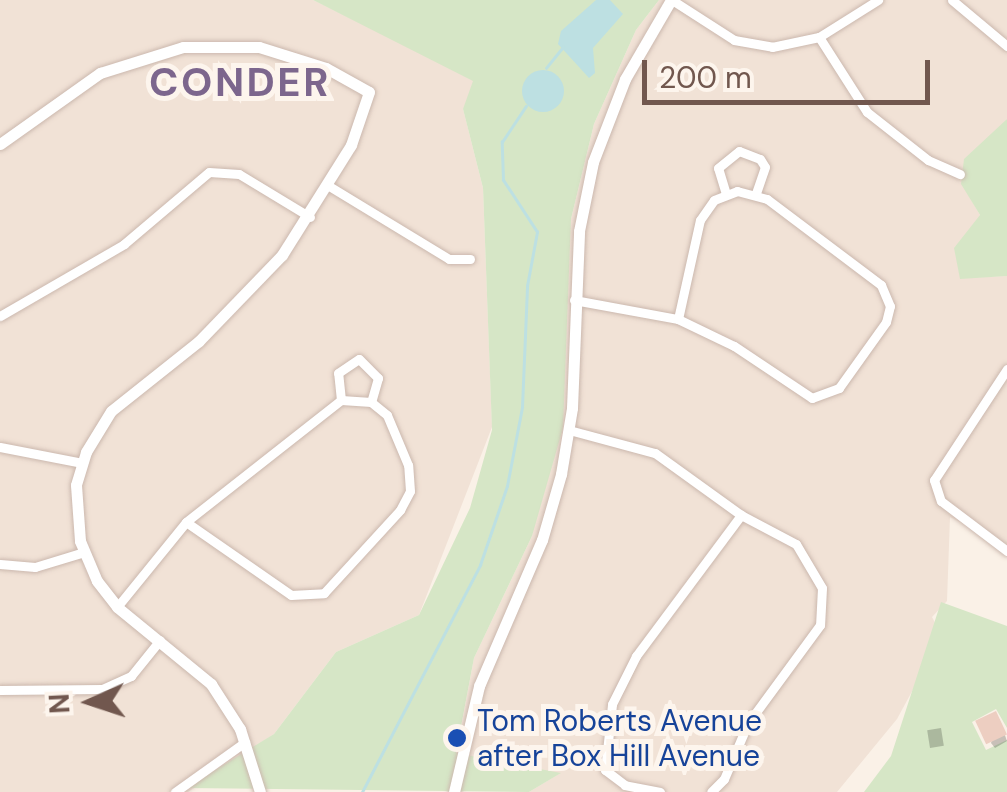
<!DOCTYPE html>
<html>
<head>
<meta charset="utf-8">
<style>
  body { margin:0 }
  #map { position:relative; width:1007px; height:792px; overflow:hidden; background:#faf1e7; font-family:"DM Sans",sans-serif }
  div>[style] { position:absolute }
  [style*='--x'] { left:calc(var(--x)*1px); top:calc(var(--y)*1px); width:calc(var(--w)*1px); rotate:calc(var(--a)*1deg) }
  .residential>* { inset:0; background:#f1e2d6 }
  .green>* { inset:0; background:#d6e6c6 }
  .water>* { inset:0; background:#bde0e2 }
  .round { border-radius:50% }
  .shadow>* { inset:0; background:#0003; transform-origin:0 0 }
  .stream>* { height:2.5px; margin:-1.25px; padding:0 1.25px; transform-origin:1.25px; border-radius:1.25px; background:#bde0e2 }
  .building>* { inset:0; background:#edcec1; transform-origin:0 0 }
  .roads { filter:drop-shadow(0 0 2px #cbb8ae) drop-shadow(0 0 2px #cbb8ae) }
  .minor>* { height:9px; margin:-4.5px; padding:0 4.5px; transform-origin:4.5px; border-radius:4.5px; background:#fff }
  .tertiary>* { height:11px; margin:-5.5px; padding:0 5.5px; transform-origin:5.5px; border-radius:5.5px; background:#fff }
  .dots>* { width:28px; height:28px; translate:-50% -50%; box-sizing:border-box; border:5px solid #fdf5ed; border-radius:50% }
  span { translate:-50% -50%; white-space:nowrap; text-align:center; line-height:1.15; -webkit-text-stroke:10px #fdf5ed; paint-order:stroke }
  .transit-label { font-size:30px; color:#164399 }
  .left { translate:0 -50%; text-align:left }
  .district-label { font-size:40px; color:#7c668d; font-weight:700; letter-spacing:2.5px }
  .north { position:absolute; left:40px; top:652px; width:100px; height:100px; -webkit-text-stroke:8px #fdf5ed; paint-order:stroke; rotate:267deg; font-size:28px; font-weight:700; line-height:40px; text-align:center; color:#71574e }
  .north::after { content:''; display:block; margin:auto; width:35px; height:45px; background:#71574e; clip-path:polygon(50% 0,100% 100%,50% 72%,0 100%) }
  .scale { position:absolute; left:642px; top:60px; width:288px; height:45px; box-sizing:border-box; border:5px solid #71574e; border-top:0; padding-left:12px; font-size:30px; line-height:35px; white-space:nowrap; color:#71574e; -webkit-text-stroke:8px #fdf5ed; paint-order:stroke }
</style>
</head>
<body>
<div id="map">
  <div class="residential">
    <div style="clip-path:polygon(0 0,313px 0,488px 86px,463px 109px,483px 188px,492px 427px,419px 615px,336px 652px,274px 734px,188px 792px,0 792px)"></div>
    <div style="clip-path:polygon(659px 0,1007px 0,1007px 119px,962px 184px,980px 215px,960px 278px,1007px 276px,1007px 546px,950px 517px,947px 601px,932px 617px,942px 636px,897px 719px,837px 792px,529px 792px,559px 774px,456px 754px,474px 658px,532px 536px,571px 219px,594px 124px,636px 30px)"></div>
  </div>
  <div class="green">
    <div style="clip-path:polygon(313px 0,659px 0,636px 30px,594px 124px,571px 219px,563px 428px,532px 536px,474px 658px,456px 753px,561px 773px,529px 792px,186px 788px,274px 734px,336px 652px,419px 615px,470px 508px,492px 430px,483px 188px,463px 109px,473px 81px)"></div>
    <div style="clip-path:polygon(1007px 119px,1007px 276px,960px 279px,954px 248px,980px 215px,961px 184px,964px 159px)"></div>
    <div style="clip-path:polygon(941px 602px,1007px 626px,1007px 728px,996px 709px,972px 722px,986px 750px,1007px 740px,1007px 792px,864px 792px,891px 756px)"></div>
  </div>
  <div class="water">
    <div style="clip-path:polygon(596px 0,610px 0,623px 14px,593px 48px,595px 73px,589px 78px,558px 44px,561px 31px)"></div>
    <div class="round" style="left:522px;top:70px;width:42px;height:42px"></div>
  </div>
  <div class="shadow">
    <div style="clip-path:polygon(999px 719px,1007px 741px,995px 748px,991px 743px)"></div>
    <div style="left:941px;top:728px;width:18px;height:14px;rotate:81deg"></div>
  </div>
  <div class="stream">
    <div style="--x:546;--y:68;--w:27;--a:-51"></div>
    <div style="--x:362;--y:792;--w:256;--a:-62.5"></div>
    <div style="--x:480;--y:565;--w:83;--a:-71.1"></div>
    <div style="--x:507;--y:486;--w:80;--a:-79.2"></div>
    <div style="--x:522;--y:407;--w:121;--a:-87.6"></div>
    <div style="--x:527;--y:286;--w:55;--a:-79.5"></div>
    <div style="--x:537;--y:232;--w:62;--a:-123.2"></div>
    <div style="--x:503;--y:180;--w:38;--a:-92"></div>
    <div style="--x:502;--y:142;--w:43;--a:-56.3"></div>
  </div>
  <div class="building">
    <div style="left:996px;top:711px;width:26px;height:23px;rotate:65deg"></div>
  </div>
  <div class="roads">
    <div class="minor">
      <div style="--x:672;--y:0;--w:74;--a:32.8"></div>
      <div style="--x:734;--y:40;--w:39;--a:10"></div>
      <div style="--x:772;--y:47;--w:48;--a:-12"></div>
      <div style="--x:819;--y:37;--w:70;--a:-32.1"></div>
      <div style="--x:952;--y:0;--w:72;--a:39.9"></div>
      <div style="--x:819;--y:37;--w:89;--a:57.4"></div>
      <div style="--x:867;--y:112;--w:78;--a:38.2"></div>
      <div style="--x:928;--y:160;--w:35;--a:24"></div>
      <div style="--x:329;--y:186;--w:140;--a:31.3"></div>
      <div style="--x:449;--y:259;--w:21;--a:0"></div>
      <div style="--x:726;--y:194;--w:27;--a:-107"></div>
      <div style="--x:718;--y:168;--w:27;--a:-39"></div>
      <div style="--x:739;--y:151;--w:22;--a:21"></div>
      <div style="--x:760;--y:159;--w:9;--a:58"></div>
      <div style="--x:765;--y:167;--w:28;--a:109"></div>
      <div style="--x:574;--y:300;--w:106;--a:10.4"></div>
      <div style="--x:678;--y:319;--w:101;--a:-77.5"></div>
      <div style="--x:700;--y:220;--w:24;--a:-55"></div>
      <div style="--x:714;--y:200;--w:25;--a:-21"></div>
      <div style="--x:737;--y:191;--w:31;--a:15"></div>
      <div style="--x:767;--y:199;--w:143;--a:37"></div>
      <div style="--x:881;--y:285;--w:23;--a:67"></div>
      <div style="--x:890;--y:306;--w:16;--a:104"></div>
      <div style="--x:886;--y:322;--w:81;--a:125.5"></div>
      <div style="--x:839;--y:388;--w:29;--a:160"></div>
      <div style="--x:812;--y:398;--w:94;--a:-146.3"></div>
      <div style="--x:734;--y:346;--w:62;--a:-154.3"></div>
      <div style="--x:0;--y:316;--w:143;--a:-30.1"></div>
      <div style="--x:124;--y:244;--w:111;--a:-40.3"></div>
      <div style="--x:209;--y:172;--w:30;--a:4"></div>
      <div style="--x:239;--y:174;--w:83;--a:31.2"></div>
      <div style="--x:1007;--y:369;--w:133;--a:123.3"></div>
      <div style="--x:934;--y:480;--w:22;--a:72"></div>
      <div style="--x:941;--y:501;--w:83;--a:37.1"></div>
      <div style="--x:341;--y:400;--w:27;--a:-96"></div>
      <div style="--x:338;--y:373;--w:25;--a:-34"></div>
      <div style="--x:359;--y:359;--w:27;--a:45"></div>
      <div style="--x:378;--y:378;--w:25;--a:106"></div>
      <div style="--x:569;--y:430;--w:89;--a:15"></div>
      <div style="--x:655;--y:453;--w:106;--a:35.8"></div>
      <div style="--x:741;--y:515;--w:62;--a:27.8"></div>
      <div style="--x:796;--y:544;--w:51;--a:59.4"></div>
      <div style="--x:822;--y:588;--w:37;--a:93"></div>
      <div style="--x:820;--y:625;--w:122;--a:126.3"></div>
      <div style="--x:748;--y:723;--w:61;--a:113.2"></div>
      <div style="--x:724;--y:779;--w:18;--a:135"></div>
      <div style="--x:0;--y:447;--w:84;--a:11"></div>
      <div style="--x:0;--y:564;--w:35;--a:5"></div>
      <div style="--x:35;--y:567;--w:51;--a:-17"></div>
      <div style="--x:117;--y:607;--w:109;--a:-50.9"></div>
      <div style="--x:186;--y:522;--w:128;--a:34.8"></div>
      <div style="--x:291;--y:595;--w:33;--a:-3"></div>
      <div style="--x:324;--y:593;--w:113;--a:-47.5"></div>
      <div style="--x:400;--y:510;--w:21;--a:-62"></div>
      <div style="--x:410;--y:491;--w:26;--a:-94"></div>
      <div style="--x:408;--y:465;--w:54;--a:-112.8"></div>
      <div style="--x:387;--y:415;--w:21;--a:-141"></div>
      <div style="--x:371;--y:402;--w:30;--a:-176"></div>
      <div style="--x:341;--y:400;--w:197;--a:141.8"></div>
      <div style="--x:0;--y:690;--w:102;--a:-0.6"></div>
      <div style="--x:102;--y:689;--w:32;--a:-24"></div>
      <div style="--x:131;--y:676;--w:46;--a:-51.1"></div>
      <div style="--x:175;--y:792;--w:86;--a:-35.5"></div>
      <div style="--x:660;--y:792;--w:36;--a:-169"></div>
      <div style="--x:625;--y:785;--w:25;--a:-143"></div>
      <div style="--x:605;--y:770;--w:66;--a:-83.9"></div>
      <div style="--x:612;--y:704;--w:54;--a:-63.4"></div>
      <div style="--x:636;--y:656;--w:176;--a:-53.3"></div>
    </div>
    <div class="tertiary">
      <div style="--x:0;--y:144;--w:123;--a:-35.4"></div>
      <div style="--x:100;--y:73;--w:87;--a:-17.4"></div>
      <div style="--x:183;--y:47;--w:76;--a:0"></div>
      <div style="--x:259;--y:47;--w:70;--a:17.4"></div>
      <div style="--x:326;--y:68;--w:49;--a:29.2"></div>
      <div style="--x:369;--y:92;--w:56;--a:108.8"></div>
      <div style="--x:351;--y:145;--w:130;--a:122.1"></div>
      <div style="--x:282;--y:255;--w:120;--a:134"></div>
      <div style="--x:199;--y:341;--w:112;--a:141.5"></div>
      <div style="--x:111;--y:411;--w:48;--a:121.4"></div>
      <div style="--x:86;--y:452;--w:34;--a:107"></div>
      <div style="--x:76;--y:485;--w:56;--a:85.9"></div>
      <div style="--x:80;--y:541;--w:43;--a:67"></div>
      <div style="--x:97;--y:581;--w:33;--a:52"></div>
      <div style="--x:117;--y:607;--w:122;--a:39.3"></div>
      <div style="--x:211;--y:684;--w:54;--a:57.2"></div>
      <div style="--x:240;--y:729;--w:66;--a:72.4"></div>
      <div style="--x:454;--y:792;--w:109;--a:-76.7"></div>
      <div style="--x:479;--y:686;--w:159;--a:-66.7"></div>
      <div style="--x:542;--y:540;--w:69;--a:-73.9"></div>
      <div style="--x:561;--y:474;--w:67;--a:-80.5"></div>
      <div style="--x:572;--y:408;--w:177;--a:-87.7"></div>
      <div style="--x:579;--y:231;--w:70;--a:-78.5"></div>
      <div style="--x:593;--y:162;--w:89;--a:-68.9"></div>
      <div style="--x:625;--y:79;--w:91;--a:-59.8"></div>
    </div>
  </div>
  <div class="dots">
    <div style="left:457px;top:738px;background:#1a4fb4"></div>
  </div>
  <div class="transit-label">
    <span class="left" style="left:477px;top:738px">Tom Roberts Avenue<br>after Box Hill Avenue</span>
  </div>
  <div class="district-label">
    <span style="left:240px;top:82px">CONDER</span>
  </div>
  <div class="north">N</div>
  <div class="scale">200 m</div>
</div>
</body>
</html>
